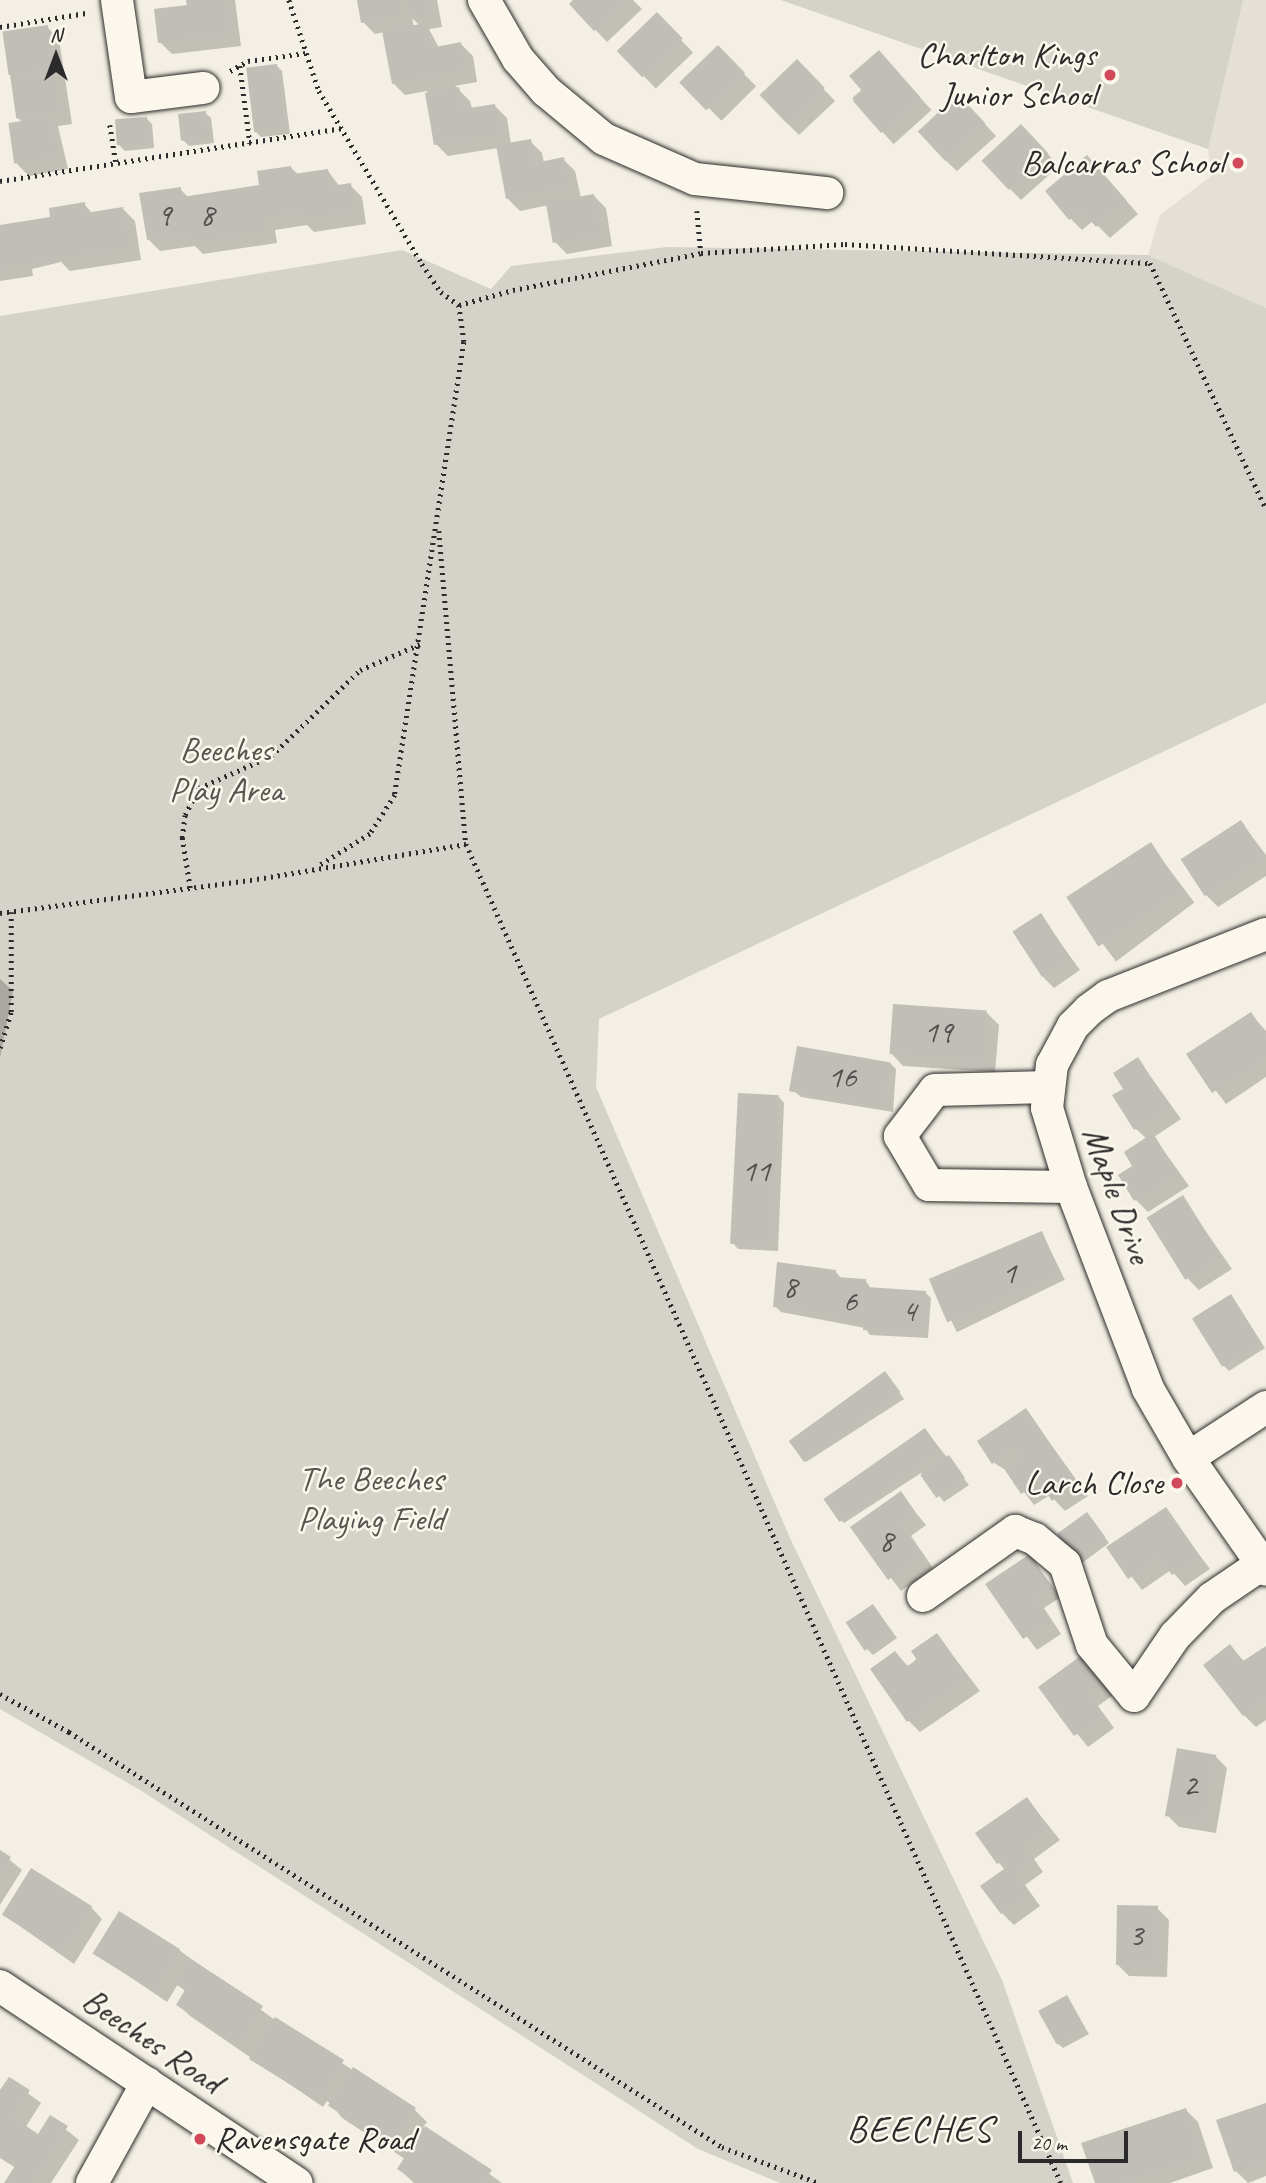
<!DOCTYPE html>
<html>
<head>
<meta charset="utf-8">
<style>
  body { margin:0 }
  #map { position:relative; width:1266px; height:2183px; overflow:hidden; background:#f3efe4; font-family:Caveat,sans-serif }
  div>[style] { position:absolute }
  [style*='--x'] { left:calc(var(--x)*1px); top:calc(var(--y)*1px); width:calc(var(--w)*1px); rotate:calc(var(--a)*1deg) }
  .built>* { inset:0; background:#e4e0d6 }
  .green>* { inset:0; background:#d5d2c9 }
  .shadow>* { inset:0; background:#0003; transform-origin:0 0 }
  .building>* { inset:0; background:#c0beb6; transform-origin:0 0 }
  .path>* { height:4.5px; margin-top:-2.25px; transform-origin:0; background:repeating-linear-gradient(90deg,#2b2b2b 0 2px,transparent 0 7px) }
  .roads { filter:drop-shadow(0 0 2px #2b2b2b) drop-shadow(0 0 2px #2b2b2b) }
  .minor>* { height:32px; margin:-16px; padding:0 16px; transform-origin:16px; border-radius:16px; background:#fbf7ec }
  .dots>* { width:19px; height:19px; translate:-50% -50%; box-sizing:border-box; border:4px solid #fbf7ec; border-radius:50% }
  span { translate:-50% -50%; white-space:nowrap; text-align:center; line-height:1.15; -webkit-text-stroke:5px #fbf7ec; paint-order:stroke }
  .number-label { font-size:32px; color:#50504e }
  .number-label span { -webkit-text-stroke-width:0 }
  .poi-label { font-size:35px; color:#2b2b2b }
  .right { translate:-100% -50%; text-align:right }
  .left { translate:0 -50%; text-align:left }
  .park-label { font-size:35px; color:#565552 }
  .street-label { font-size:35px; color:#2b2b2b }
  .neighbourhood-label { font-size:37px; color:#2b2b2b; letter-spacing:2px }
  .north { position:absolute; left:21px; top:21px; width:70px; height:70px; -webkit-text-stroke:5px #fbf7ec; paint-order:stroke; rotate:0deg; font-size:19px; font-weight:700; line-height:28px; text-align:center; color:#2b2b2b }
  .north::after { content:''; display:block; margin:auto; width:24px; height:32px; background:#2b2b2b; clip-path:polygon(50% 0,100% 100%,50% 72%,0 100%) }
  .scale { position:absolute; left:1018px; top:2131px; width:110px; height:32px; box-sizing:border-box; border:4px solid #2b2b2b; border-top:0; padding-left:9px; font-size:21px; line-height:24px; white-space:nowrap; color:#2b2b2b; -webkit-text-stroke:5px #fbf7ec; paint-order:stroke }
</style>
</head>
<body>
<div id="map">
  <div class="built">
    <div style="clip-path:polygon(781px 0,1266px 0,1266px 308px,1148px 255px,1160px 215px,1211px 176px,1208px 149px)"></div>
  </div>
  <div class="green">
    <div style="clip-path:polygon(781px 0,1243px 0,1208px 149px)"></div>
    <div style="clip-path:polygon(667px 247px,1148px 255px,1266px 308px,1266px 703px,599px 1019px,596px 1087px,790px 1538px,1002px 1980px,1073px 2183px,780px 2183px,698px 2149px,140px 1790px,0 1709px,0 316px,402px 250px,491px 289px,511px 266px)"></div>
  </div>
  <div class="shadow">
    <div style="clip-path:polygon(188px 0,235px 0,241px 46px,172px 54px,160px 42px,189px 7px)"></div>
    <div style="clip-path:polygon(evenodd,359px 0,437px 0,442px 27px,429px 29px,439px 48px,461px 44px,473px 56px,477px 82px,455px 86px,470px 101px,472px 109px,495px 106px,507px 118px,511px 144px,530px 141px,542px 153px,544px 163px,563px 159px,575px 171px,581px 198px,594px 196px,606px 208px,612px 246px,567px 254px,555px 242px,549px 205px,520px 211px,508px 199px,498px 148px,448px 156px,436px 144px,427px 91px,405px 95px,393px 83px,384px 32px,375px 34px,363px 22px,359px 0,412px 18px,420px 26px,414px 27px,412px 18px)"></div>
    <div style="clip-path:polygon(576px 0,633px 0,642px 9px,607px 42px,571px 4px)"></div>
    <div style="left:657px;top:15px;width:52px;height:52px;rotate:46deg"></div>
    <div style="clip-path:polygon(47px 27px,59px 39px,72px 124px,58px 126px,68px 169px,29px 176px,17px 164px,23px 123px,18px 118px,10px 75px)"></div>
    <div style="left:718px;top:48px;width:54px;height:49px;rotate:45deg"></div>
    <div style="clip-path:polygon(797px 61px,835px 101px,799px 135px,787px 123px)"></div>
    <div style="left:890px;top:64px;width:62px;height:51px;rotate:48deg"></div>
    <div style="clip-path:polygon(277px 66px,282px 71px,290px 134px,261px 137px,256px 132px)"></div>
    <div style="clip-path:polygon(970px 108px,996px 136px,957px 171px,945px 160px)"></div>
    <div style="clip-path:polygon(205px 113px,211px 118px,214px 143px,189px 146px,183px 140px)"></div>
    <div style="clip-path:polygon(146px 118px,152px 124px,154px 148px,125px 151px,119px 145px)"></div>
    <div style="clip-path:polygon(1033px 138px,1059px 166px,1021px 200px,1009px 188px)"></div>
    <div style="clip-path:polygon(291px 168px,299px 175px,328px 171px,340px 187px,350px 185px,362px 197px,366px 224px,314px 232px,307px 225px,275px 230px,277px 243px,203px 254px,195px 246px,160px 251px,148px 239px,180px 189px,189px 198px,261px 187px)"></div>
    <div style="clip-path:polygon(1098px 169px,1138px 214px,1110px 238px,1093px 221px,1082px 230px,1070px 218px)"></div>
    <div style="clip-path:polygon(84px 204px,93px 214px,123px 209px,135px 221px,141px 260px,70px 271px,61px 262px,32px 269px,33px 276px,0 281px,0 226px,49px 218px)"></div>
    <div style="clip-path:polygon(1241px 822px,1266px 855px,1266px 876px,1218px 907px,1206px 895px)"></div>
    <div style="left:1151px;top:845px;width:72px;height:98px;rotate:53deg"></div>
    <div style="clip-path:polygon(1040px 915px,1080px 970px,1054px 988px,1042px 976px)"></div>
    <div style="clip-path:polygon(0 979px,13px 991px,0 1058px)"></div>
    <div style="clip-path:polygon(987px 1013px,999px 1025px,995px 1072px,903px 1066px,891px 1053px)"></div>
    <div style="clip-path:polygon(1251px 1014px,1266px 1031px,1266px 1077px,1226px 1104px,1189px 1055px)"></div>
    <div style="clip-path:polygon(1138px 1059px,1181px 1119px,1154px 1137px,1189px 1186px,1148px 1212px,1136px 1200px,1135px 1167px,1147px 1139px,1136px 1129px)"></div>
    <div style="clip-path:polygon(890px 1063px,896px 1069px,893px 1112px,801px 1097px,795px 1092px)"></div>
    <div style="clip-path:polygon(779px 1097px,784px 1103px,778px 1251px,738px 1249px,733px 1243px)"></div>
    <div style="clip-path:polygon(1182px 1197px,1232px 1269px,1199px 1290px,1187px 1278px)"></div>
    <div style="left:1042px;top:1233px;width:52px;height:120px;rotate:64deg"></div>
    <div style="clip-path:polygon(836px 1272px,841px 1278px,866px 1281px,871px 1289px,925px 1292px,931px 1298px,928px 1338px,870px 1335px,865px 1328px,781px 1312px,775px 1306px)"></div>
    <div style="clip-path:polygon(1230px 1296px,1265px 1348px,1229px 1371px,1224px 1366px)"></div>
    <div style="clip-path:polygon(885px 1373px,904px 1399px,806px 1462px,801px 1456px)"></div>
    <div style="clip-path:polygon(1026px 1410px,1088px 1496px,1065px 1511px,1050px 1495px,1034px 1505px,1009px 1472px,994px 1463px)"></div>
    <div style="clip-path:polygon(930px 1436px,969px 1485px,944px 1502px,921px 1473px,844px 1523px,838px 1518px)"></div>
    <div style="clip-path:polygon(900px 1494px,926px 1525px,911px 1536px,933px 1568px,901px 1591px,852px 1527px)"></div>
    <div style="clip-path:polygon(1165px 1509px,1210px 1569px,1185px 1586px,1171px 1570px,1142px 1590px,1109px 1548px)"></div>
    <div style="clip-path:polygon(1092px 1519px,1109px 1543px,1082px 1563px,1076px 1557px)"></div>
    <div style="clip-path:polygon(1029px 1556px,1061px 1597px,1044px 1608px,1061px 1634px,1037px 1650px,988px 1585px)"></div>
    <div style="clip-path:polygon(878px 1612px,897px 1638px,873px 1655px,867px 1649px)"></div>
    <div style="clip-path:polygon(937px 1635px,980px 1691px,920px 1732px,908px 1720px,895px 1653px,909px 1667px)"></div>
    <div style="clip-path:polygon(1230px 1647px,1245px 1662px,1266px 1648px,1266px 1720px,1256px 1727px,1244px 1715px)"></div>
    <div style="clip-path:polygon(1093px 1669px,1113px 1695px,1098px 1706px,1114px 1728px,1088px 1747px,1040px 1688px)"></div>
    <div style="clip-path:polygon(1215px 1756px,1227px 1768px,1216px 1833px,1179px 1827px,1167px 1815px)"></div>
    <div style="clip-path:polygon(1027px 1799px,1060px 1840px,1034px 1859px,1043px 1872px,1025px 1885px,1040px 1906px,1014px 1925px,1002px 1913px,1005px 1870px,999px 1863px)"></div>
    <div style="clip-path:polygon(0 1852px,22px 1870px,0 1905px)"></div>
    <div style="clip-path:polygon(91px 1907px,102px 1919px,74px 1964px,4px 1915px)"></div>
    <div style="clip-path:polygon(1157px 1908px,1169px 1920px,1167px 1977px,1129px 1976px,1117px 1964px)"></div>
    <div style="clip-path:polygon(179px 1950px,275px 2020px,415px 2110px,427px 2122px,423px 2127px,502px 2183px,414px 2183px,399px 2169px,405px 2159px,342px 2118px,331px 2104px,327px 2101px,323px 2107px,190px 2016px,178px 2004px,186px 1992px,178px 1984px,167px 2002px,95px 1953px)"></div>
    <div style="clip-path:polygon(1066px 1998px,1089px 2034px,1063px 2048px,1057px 2043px)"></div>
    <div style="clip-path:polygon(9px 2079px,41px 2103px,25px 2128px,38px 2136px,50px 2117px,79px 2140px,51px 2183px,6px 2183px,16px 2168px,0 2158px,0 2091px)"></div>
    <div style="clip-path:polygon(1266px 2104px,1266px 2176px,1248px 2183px,1236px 2171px)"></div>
    <div style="clip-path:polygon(1186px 2110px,1198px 2122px,1213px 2168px,1170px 2183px,1096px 2183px)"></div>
  </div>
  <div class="building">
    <div style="clip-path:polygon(186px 0,226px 0,230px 34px,158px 43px,154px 9px,187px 5px)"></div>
    <div style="clip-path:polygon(357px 0,399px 0,402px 15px,361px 23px)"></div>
    <div style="clip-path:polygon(407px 0,428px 0,431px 15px,410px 19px)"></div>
    <div style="clip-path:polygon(573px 0,628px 0,594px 31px,569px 4px)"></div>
    <div style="left:657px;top:12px;width:37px;height:56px;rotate:46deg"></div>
    <div style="clip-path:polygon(426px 23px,430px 48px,461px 42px,466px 70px,392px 84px,382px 31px)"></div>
    <div style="left:48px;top:25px;width:44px;height:46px;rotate:82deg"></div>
    <div style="left:718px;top:45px;width:39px;height:54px;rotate:46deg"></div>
    <div style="clip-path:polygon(879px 50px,920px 97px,881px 133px,853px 101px,863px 92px,849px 76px)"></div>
    <div style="left:797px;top:59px;width:40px;height:52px;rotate:46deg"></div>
    <div style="left:277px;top:64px;width:65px;height:31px;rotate:83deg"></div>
    <div style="left:54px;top:71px;width:42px;height:44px;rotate:82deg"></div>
    <div style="clip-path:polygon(459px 87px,463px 109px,495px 104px,501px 134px,434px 145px,425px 93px)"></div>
    <div style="left:958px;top:94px;width:40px;height:55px;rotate:47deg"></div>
    <div style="left:206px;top:111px;width:27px;height:28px;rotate:84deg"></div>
    <div style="left:51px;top:117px;width:41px;height:43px;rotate:82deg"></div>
    <div style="left:147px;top:117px;width:26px;height:32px;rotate:86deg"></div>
    <div style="left:1021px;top:124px;width:40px;height:54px;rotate:47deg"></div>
    <div style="clip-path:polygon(531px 139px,535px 163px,564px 157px,570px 187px,506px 199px,496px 145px)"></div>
    <div style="clip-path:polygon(1087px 155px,1127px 201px,1096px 227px,1081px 209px,1069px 220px,1045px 191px)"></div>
    <div style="clip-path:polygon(291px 166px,293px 174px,328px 169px,331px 186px,351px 183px,355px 212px,300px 220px,299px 213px,264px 218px,266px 231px,189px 243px,188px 234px,147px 240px,139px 193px,181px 187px,182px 197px,259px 185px,257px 171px)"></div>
    <div style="left:594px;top:194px;width:41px;height:49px;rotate:80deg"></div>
    <div style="clip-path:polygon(85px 202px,86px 213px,123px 207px,130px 248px,0 268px,0 225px,50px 217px,49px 208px)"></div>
    <div style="left:1241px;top:820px;width:44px;height:72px;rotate:57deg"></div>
    <div style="left:1151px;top:842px;width:59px;height:101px;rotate:57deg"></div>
    <div style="left:1041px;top:913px;width:54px;height:34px;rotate:57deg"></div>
    <div style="left:893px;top:1004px;width:94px;height:50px;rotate:4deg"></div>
    <div style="clip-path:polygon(1251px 1012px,1266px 1034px,1266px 1058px,1212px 1093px,1186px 1054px)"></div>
    <div style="left:797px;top:1046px;width:95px;height:46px;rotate:10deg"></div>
    <div style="clip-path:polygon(1138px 1057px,1170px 1107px,1134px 1130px,1112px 1095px,1123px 1089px,1113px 1073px)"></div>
    <div style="left:738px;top:1093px;width:41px;height:151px;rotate:3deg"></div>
    <div style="clip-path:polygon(1153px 1133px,1178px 1174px,1134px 1201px,1118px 1175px,1132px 1166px,1124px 1152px)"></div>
    <div style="left:1183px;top:1195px;width:73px;height:43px;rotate:58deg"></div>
    <div style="left:1042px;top:1231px;width:47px;height:123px;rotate:67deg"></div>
    <div style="clip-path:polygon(777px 1262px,836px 1270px,836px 1277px,866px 1279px,866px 1287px,926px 1291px,923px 1334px,863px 1330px,863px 1323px,833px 1321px,833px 1315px,773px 1307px)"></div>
    <div style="left:1231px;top:1294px;width:57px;height:46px;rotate:58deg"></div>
    <div style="left:885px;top:1371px;width:26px;height:119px;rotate:54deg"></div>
    <div style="clip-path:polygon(1026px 1408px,1077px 1483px,1052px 1501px,1039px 1482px,1021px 1494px,1005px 1470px,1023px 1458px,1016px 1447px,992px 1464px,977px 1441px)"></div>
    <div style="left:925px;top:1428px;width:28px;height:124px;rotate:55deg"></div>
    <div style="left:949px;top:1455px;width:28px;height:35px;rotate:55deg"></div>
    <div style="clip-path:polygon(901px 1491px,916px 1513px,900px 1524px,922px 1556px,888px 1580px,850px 1527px)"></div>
    <div style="clip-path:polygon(1166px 1507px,1200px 1556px,1172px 1575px,1160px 1558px,1128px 1579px,1106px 1547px)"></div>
    <div style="left:1087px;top:1512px;width:31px;height:37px;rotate:54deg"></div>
    <div style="clip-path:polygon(1030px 1554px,1050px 1584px,1033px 1596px,1051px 1621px,1023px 1639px,985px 1584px)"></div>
    <div style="left:873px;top:1604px;width:34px;height:33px;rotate:56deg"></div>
    <div style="clip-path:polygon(937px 1633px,969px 1678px,907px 1722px,870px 1669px,895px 1651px,907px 1666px,917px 1660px,911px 1651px)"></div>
    <div style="clip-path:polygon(1230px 1644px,1243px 1661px,1266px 1646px,1266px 1700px,1243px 1716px,1203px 1665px)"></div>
    <div style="clip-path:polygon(1082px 1655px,1102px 1682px,1088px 1693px,1104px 1715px,1074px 1736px,1038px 1687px)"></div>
    <div style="left:1177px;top:1748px;width:40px;height:69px;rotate:10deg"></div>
    <div style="clip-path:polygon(1027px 1797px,1049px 1828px,1023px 1846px,1033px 1860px,1015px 1872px,1030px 1894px,1001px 1914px,980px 1886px,1007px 1867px,1003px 1860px,997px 1864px,975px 1833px)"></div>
    <div style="clip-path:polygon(0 1850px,11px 1857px,0 1874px)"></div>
    <div style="left:31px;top:1868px;width:72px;height:55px;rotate:32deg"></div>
    <div style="left:1117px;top:1905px;width:41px;height:60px;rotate:1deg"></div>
    <div style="left:119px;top:1911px;width:72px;height:50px;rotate:32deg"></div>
    <div style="clip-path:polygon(191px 1959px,263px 2006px,238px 2045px,176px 2005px,185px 1990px,175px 1984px)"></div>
    <div style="left:1067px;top:1995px;width:38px;height:33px;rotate:61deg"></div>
    <div style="clip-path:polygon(275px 2017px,344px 2060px,322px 2095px,314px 2090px,310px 2097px,249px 2059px)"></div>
    <div style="left:353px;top:2067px;width:75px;height:46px;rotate:33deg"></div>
    <div style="clip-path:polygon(9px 2077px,30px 2090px,13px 2117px,38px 2134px,50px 2115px,68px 2126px,31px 2183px,4px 2183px,15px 2166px,0 2156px,0 2090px)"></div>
    <div style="clip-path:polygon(1266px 2103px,1266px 2161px,1234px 2172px,1216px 2120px)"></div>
    <div style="clip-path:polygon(1186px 2108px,1202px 2156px,1124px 2183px,1095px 2183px,1081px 2143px)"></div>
    <div style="clip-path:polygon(425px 2126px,492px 2170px,483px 2183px,418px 2183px,397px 2169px)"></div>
  </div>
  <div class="path">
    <div style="--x:289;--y:0;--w:96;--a:71.8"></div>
    <div style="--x:319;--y:91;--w:201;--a:59.2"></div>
    <div style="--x:422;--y:264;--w:34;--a:56"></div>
    <div style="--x:441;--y:292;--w:22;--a:36"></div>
    <div style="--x:459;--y:305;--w:37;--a:82"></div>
    <div style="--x:464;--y:342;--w:458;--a:98.7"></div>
    <div style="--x:395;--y:795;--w:46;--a:122.7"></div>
    <div style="--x:370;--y:834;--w:62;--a:148.1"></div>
    <div style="--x:0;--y:27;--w:87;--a:-9.2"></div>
    <div style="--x:240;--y:66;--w:78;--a:82.6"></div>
    <div style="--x:230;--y:71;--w:21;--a:-29"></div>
    <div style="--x:248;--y:61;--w:59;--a:-7.9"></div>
    <div style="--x:110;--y:125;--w:37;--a:81"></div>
    <div style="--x:0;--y:181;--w:345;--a:-8.8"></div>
    <div style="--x:697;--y:211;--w:42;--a:84.6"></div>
    <div style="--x:459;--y:305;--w:56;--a:-15.5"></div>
    <div style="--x:513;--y:290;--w:192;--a:-11.1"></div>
    <div style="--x:701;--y:253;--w:144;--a:-3.6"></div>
    <div style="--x:845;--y:244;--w:306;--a:3.6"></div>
    <div style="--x:1150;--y:263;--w:271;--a:64.7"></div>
    <div style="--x:439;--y:531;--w:314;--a:85.1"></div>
    <div style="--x:466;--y:844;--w:1465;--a:66.04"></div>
    <div style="--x:190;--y:888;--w:51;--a:-99.1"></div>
    <div style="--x:182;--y:838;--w:23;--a:-83"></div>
    <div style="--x:185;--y:815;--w:30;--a:-63"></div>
    <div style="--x:199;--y:788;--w:79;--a:-24"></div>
    <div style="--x:271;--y:756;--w:124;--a:-44"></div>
    <div style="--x:360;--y:670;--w:65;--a:-23.4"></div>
    <div style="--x:0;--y:913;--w:259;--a:-7.5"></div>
    <div style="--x:257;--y:879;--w:212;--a:-9.5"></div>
    <div style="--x:0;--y:1048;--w:38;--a:-73"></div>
    <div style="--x:11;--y:1012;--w:100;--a:-90"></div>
    <div style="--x:0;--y:1694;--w:79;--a:28.8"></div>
    <div style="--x:69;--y:1732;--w:774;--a:32.44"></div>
    <div style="--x:722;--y:2147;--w:103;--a:20.4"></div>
  </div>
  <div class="roads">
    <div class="minor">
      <div style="--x:117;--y:0;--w:98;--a:81.8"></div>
      <div style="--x:131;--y:97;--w:73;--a:-7.1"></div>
      <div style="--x:484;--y:0;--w:68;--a:60"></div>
      <div style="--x:518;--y:59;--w:43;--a:48.8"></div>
      <div style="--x:546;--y:91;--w:75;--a:39.6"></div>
      <div style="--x:604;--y:139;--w:99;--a:23.7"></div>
      <div style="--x:695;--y:179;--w:133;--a:6.1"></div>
      <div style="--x:1266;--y:934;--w:170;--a:158.6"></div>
      <div style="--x:1108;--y:996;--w:24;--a:144"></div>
      <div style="--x:1089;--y:1010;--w:23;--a:135"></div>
      <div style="--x:1073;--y:1026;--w:44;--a:118.3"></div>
      <div style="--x:1052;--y:1065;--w:43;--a:96.6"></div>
      <div style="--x:1047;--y:1108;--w:83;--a:73.1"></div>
      <div style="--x:1071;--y:1187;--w:216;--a:69.1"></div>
      <div style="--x:1148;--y:1389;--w:80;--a:59.9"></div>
      <div style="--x:1188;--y:1458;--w:136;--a:55.1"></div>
      <div style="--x:1048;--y:1087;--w:113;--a:178.5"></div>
      <div style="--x:935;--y:1090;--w:58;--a:127.3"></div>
      <div style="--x:900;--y:1136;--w:57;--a:59.4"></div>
      <div style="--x:929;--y:1185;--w:142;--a:0.8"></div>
      <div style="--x:1188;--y:1458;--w:93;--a:-33.2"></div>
      <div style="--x:923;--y:1596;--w:113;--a:-35.2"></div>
      <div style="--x:1015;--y:1531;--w:22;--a:22"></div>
      <div style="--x:1035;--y:1539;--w:39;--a:40"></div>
      <div style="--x:1065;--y:1564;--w:85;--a:71.6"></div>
      <div style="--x:1092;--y:1645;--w:66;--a:50.5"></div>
      <div style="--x:1134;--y:1696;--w:73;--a:-55.7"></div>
      <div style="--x:1175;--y:1636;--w:53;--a:-45.8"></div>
      <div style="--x:1212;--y:1598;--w:60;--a:-34.2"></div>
      <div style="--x:0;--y:1986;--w:356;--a:33.6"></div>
      <div style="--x:92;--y:2183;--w:114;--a:-61.2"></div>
    </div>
  </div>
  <div class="dots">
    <div style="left:1110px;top:75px;background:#d1495b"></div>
    <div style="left:1238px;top:163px;background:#d1495b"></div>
    <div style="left:1177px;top:1483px;background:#d1495b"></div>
    <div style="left:200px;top:2139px;background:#d1495b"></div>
  </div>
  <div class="number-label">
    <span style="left:164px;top:215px">9</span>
    <span style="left:207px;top:215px">8</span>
    <span style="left:938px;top:1032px">19</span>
    <span style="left:842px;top:1077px">16</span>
    <span style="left:756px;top:1171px">11</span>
    <span style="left:1009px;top:1273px">1</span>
    <span style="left:790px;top:1287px">8</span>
    <span style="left:850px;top:1301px">6</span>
    <span style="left:909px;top:1311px">4</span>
    <span style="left:886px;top:1541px">8</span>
    <span style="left:1190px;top:1785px">2</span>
    <span style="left:1136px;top:1935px">3</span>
  </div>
  <div class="poi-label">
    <span class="right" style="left:1096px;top:75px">Charlton Kings<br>Junior School</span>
    <span class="right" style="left:1224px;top:163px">Balcarras School</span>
    <span class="right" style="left:1163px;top:1483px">Larch Close</span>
    <span class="left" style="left:214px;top:2139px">Ravensgate Road</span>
  </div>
  <div class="park-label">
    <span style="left:226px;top:770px">Beeches<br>Play Area</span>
    <span style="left:371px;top:1499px">The Beeches<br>Playing Field</span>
  </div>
  <div class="street-label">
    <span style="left:1117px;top:1195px;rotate:70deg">Maple Drive</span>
    <span style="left:152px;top:2041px;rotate:34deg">Beeches Road</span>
  </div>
  <div class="neighbourhood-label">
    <span style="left:920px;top:2129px">BEECHES</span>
  </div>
  <div class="north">N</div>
  <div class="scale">20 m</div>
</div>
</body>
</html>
